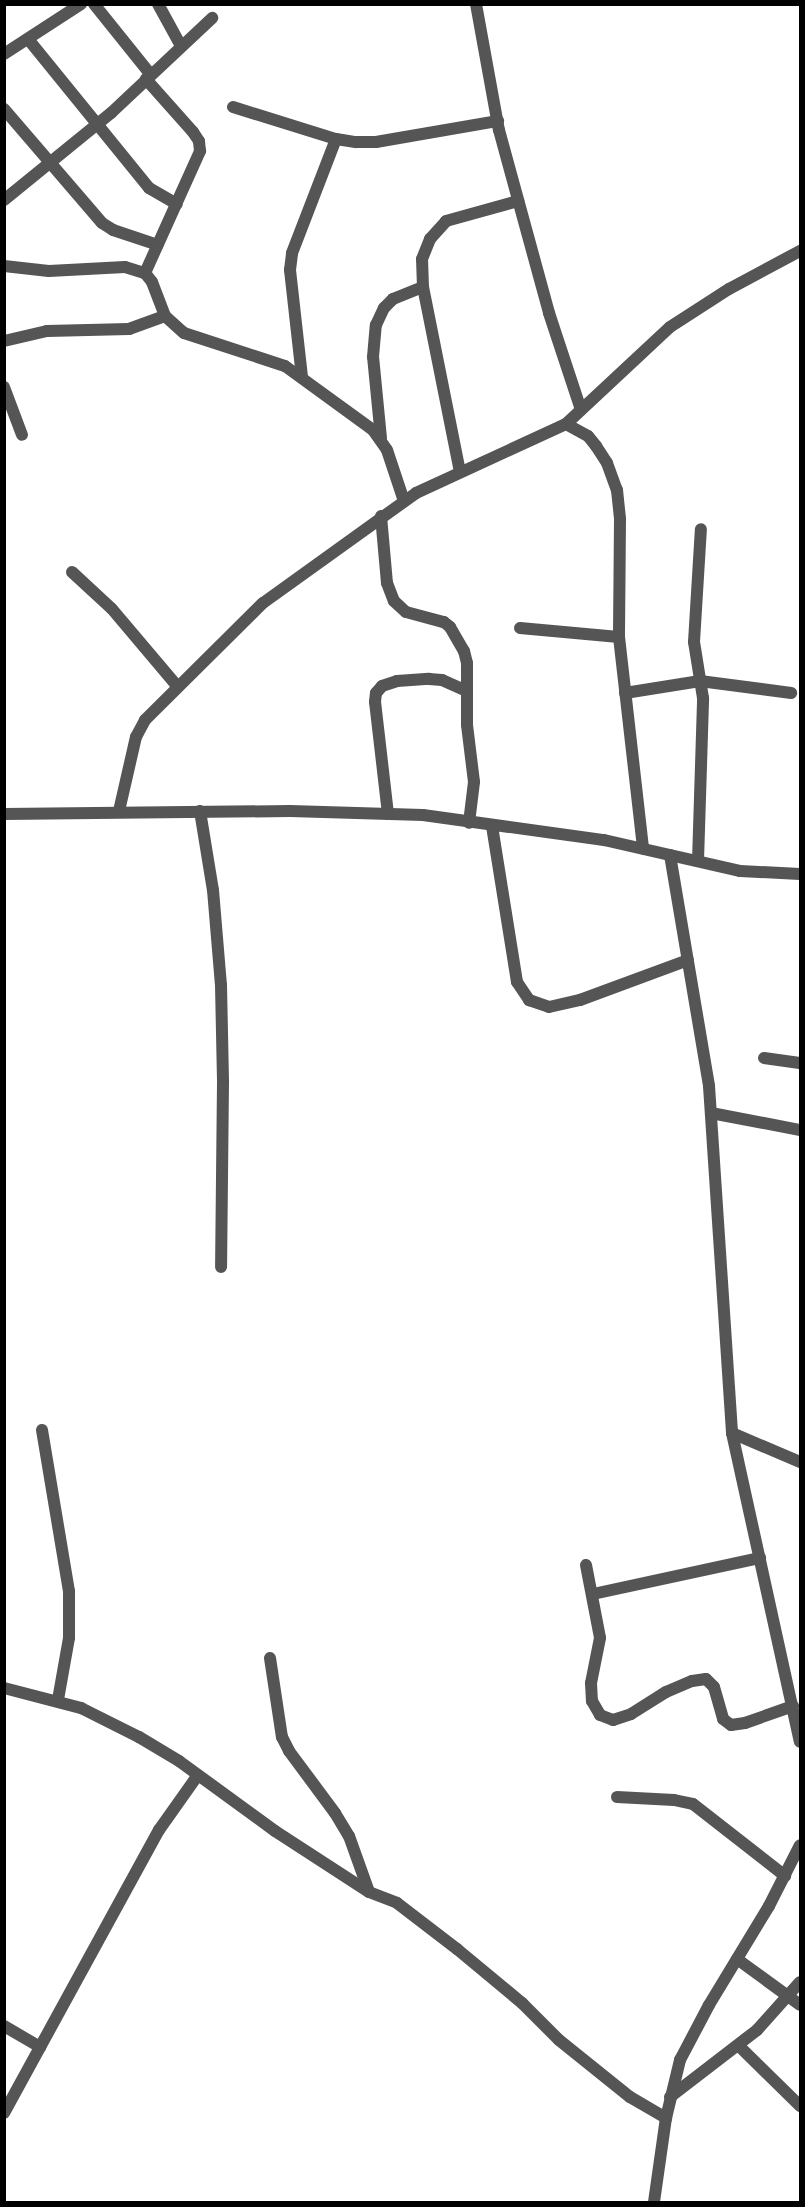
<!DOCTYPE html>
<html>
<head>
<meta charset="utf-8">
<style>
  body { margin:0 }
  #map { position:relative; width:805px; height:2207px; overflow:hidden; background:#fff; font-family:"DM Sans",sans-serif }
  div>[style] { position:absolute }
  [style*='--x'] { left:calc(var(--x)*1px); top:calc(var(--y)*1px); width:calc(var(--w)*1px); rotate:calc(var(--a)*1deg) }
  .street>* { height:12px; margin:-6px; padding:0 6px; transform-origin:6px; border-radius:6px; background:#555 }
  span { translate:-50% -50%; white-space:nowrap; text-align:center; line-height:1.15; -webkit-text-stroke:5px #fff; paint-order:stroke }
  .frame { position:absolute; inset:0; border:6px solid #000; pointer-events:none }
</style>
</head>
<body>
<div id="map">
  <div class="street">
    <div style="--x:94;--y:4;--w:91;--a:51.2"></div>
    <div style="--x:158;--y:4;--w:48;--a:61.3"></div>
    <div style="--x:476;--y:4;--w:128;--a:79.7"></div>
    <div style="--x:499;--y:130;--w:190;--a:74.7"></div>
    <div style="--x:549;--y:313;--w:102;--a:71.7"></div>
    <div style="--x:28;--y:39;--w:192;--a:50.9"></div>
    <div style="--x:149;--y:188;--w:32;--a:30"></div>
    <div style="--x:4;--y:54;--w:92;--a:-33"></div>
    <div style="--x:233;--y:107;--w:108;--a:17.3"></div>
    <div style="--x:336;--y:139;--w:20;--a:9"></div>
    <div style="--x:356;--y:142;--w:20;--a:0"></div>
    <div style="--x:376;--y:142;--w:124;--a:-9.8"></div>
    <div style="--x:4;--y:109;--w:150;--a:49.3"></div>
    <div style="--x:102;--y:223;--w:13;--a:32"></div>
    <div style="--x:113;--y:230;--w:47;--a:18.4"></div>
    <div style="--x:4;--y:200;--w:138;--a:-39.1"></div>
    <div style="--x:111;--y:113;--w:139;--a:-43.2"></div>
    <div style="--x:4;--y:266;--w:45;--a:6.3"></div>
    <div style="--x:49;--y:271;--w:76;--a:-3"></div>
    <div style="--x:125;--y:267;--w:21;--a:17"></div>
    <div style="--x:145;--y:273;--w:11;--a:52"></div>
    <div style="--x:152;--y:282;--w:36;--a:69"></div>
    <div style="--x:165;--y:316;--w:25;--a:42"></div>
    <div style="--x:184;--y:333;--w:106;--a:18.1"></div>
    <div style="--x:285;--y:366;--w:109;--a:36"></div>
    <div style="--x:373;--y:430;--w:24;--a:55"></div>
    <div style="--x:387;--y:450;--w:54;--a:71.6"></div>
    <div style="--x:145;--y:273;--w:134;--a:-65.7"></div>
    <div style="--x:200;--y:151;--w:10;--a:-96"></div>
    <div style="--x:199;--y:141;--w:11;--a:-124"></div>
    <div style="--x:193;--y:132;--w:71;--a:-131.6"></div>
    <div style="--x:4;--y:341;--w:44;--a:-13.1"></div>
    <div style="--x:47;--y:331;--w:82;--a:-1.4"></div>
    <div style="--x:129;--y:329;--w:38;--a:-20"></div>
    <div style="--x:302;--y:377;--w:108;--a:-96.4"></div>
    <div style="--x:290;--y:270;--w:17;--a:-83"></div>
    <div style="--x:292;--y:253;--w:122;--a:-68.9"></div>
    <div style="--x:4;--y:387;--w:51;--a:69.4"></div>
    <div style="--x:566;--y:424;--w:25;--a:29"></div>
    <div style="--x:588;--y:436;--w:13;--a:51"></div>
    <div style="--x:596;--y:446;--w:20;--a:57"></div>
    <div style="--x:607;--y:463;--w:29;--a:70"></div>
    <div style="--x:617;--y:490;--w:29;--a:84"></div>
    <div style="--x:620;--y:519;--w:118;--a:90.5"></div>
    <div style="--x:619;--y:637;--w:213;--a:83.5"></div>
    <div style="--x:381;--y:438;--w:81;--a:-95.6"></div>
    <div style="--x:373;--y:357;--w:32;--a:-85"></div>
    <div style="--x:376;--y:325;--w:19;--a:-65"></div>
    <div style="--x:384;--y:308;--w:13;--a:-45"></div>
    <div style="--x:393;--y:299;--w:32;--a:-22"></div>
    <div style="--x:460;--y:472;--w:189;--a:-101.3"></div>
    <div style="--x:423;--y:287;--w:28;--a:-92"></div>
    <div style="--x:422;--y:259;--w:22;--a:-68"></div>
    <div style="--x:430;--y:239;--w:24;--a:-48"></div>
    <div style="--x:446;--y:221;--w:75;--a:-15.5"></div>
    <div style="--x:381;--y:516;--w:67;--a:84.9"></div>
    <div style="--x:387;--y:583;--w:19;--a:69"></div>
    <div style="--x:394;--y:601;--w:16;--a:43"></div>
    <div style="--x:406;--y:612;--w:39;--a:15"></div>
    <div style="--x:444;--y:622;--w:8;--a:40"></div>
    <div style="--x:450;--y:627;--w:28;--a:60"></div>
    <div style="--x:464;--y:651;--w:12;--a:76"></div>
    <div style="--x:467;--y:663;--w:62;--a:90"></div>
    <div style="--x:467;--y:725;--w:57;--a:83"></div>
    <div style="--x:474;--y:782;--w:41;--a:97"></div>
    <div style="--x:72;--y:572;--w:54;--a:42.8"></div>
    <div style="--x:112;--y:609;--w:101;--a:49.8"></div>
    <div style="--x:520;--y:628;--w:99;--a:5.2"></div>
    <div style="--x:625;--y:693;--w:76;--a:-9.1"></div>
    <div style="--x:700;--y:681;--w:92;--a:7.5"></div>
    <div style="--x:119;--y:811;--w:76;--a:-77.1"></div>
    <div style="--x:136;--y:737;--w:19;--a:-62"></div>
    <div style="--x:145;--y:720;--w:166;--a:-44.8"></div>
    <div style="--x:263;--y:603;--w:188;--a:-35.7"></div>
    <div style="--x:416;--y:493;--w:165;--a:-24.7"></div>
    <div style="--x:566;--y:424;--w:142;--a:-43"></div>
    <div style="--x:670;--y:327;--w:70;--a:-32.8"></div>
    <div style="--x:729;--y:289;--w:81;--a:-28.2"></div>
    <div style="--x:200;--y:811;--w:80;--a:80.7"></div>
    <div style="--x:213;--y:890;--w:95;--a:85.2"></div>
    <div style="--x:221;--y:985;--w:97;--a:88.8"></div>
    <div style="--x:223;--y:1082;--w:185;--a:90.6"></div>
    <div style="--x:4;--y:814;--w:286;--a:-0.6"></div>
    <div style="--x:290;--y:811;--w:133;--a:1.7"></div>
    <div style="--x:423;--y:815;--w:183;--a:7.9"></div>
    <div style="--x:604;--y:840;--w:139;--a:12.8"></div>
    <div style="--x:740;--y:871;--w:60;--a:2.9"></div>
    <div style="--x:388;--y:814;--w:113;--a:-96.6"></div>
    <div style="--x:375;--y:702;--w:9;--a:-84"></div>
    <div style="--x:376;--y:693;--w:9;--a:-49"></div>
    <div style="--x:382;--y:686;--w:16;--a:-18"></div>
    <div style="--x:397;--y:681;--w:32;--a:-4"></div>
    <div style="--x:429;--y:679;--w:13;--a:4"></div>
    <div style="--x:442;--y:680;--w:27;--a:24"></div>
    <div style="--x:492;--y:826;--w:158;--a:80.9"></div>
    <div style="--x:517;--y:982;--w:22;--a:56"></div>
    <div style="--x:529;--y:1000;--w:21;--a:19"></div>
    <div style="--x:549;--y:1007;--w:32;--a:-13"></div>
    <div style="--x:580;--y:1000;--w:115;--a:-20.3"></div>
    <div style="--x:670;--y:855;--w:234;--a:80.4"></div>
    <div style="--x:709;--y:1086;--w:348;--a:86.2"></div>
    <div style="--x:732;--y:1433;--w:316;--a:77.6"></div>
    <div style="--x:698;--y:861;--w:163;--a:-88.2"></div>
    <div style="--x:703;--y:698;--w:57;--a:-99.1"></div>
    <div style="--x:694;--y:642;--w:113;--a:-86.5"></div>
    <div style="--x:764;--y:1058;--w:36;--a:8"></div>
    <div style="--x:711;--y:1113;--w:91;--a:10.8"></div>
    <div style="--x:42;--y:1430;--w:163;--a:80.5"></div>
    <div style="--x:69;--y:1591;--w:47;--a:90"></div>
    <div style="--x:69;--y:1638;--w:63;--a:100.1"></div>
    <div style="--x:732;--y:1433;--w:74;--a:23.1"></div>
    <div style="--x:586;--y:1565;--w:74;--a:79.1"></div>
    <div style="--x:600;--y:1638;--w:46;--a:101.3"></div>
    <div style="--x:591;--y:1683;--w:18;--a:87"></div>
    <div style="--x:592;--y:1701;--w:16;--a:60"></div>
    <div style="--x:600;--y:1715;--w:14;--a:21"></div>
    <div style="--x:613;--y:1720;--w:19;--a:-18"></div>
    <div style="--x:631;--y:1714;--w:41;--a:-32.2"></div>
    <div style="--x:666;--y:1692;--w:28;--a:-23"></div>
    <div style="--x:692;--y:1681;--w:14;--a:-8"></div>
    <div style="--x:706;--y:1679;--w:11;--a:45"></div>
    <div style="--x:714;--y:1687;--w:33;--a:74"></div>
    <div style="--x:723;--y:1719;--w:10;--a:37"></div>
    <div style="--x:731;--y:1725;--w:14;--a:-8"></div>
    <div style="--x:745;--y:1723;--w:51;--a:-19.5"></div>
    <div style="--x:593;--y:1594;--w:171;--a:-12.2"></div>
    <div style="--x:270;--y:1658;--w:80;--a:81.4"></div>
    <div style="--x:282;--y:1737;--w:16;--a:63"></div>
    <div style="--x:289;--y:1751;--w:77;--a:53.4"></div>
    <div style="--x:335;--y:1813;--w:27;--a:59"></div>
    <div style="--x:349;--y:1836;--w:59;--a:70.3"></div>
    <div style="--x:4;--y:1688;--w:80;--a:14.6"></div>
    <div style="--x:81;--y:1708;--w:65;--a:26.6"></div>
    <div style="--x:139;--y:1737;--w:47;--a:31"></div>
    <div style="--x:179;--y:1761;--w:119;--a:36.1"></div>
    <div style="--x:275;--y:1831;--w:112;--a:33"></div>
    <div style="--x:369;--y:1892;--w:30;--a:21"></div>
    <div style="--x:397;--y:1903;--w:76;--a:37.5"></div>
    <div style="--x:457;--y:1949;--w:85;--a:39.7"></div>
    <div style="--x:522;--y:2003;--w:52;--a:45"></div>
    <div style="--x:559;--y:2040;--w:91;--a:38.8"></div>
    <div style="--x:630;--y:2097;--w:42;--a:30.3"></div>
    <div style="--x:617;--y:1797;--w:57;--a:3"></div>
    <div style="--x:674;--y:1800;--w:19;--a:12"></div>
    <div style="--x:693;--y:1804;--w:117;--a:38"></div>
    <div style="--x:737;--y:1959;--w:78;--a:36.1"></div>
    <div style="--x:4;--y:2026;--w:42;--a:30.3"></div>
    <div style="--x:739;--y:2046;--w:86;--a:44.5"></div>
    <div style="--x:670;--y:2097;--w:110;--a:-37.6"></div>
    <div style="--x:757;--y:2030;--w:64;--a:-48.1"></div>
    <div style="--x:4;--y:2113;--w:323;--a:-61.3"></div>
    <div style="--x:159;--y:1830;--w:67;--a:-54.7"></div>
    <div style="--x:654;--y:2202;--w:85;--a:-81.9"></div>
    <div style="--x:666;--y:2118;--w:60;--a:-76.4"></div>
    <div style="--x:680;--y:2060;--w:62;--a:-62.2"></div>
    <div style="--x:709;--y:2005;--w:116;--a:-58.8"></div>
    <div style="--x:769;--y:1906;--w:68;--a:-63.1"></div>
  </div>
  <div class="frame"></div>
</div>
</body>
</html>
